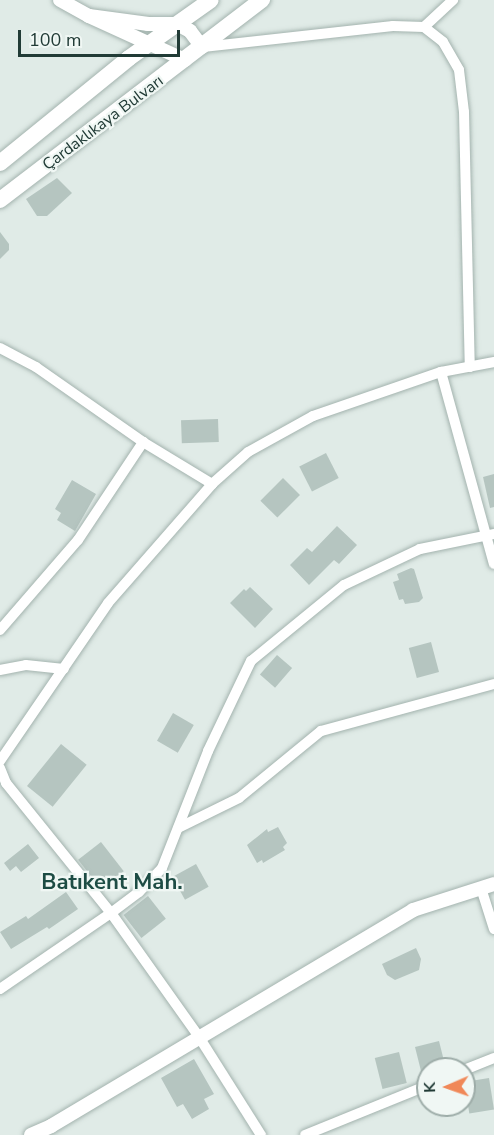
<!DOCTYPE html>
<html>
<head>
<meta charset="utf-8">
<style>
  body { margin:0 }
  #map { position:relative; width:494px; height:1135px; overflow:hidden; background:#e0ebe7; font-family:"Nunito Sans",sans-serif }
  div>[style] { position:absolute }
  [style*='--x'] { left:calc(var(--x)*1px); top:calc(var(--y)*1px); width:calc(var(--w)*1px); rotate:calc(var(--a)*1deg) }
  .building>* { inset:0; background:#b5c5c0; transform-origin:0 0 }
  .roads { filter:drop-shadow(0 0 2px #a3b3ae) drop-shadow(0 0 2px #a3b3ae) }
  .minor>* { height:10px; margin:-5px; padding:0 5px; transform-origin:5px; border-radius:5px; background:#fff }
  .tertiary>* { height:14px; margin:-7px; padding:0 7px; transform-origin:7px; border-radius:7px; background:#fff }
  .secondary>* { height:16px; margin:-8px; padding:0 8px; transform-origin:8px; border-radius:8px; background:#fff }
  span { translate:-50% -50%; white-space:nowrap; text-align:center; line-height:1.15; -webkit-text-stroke:4.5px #f0f7f4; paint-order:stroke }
  .street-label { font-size:16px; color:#213b36 }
  .district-label { font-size:22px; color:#1d4c44; font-weight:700 }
  .north { position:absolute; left:416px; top:1057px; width:60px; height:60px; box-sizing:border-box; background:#f0f7f4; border:2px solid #9daca8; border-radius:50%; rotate:268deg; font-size:16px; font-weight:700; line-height:24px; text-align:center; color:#213b36 }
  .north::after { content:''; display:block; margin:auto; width:21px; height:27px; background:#f08858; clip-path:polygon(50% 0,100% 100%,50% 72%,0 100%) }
  .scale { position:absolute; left:18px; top:30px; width:162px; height:27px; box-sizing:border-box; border:3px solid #213b36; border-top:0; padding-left:8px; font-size:18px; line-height:21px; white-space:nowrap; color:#213b36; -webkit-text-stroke:4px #f0f7f4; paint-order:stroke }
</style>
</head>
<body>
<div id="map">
  <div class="building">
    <div style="clip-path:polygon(57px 178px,72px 193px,47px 216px,37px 216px,26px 199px)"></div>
    <div style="clip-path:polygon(0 232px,9px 244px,9px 250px,0 259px)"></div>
    <div style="left:218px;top:419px;width:23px;height:37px;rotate:88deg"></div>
    <div style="left:326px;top:453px;width:28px;height:30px;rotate:63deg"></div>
    <div style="clip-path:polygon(494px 474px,494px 507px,490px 508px,483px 477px)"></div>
    <div style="left:283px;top:478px;width:24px;height:32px;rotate:45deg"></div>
    <div style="clip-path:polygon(72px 480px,96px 494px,75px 531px,57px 520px,61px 513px,55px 509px)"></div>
    <div style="clip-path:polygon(337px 526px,357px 545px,339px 564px,334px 560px,309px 585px,290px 565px,307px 548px,312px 552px)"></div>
    <div style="clip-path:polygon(411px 568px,414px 569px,423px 598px,419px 602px,405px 604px,403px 599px,399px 600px,393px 582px,399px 580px,397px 574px)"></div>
    <div style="clip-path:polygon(250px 587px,273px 609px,255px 628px,230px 603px,244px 589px,246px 591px)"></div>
    <div style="left:431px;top:642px;width:31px;height:23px;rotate:75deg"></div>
    <div style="left:277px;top:655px;width:20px;height:26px;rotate:41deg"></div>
    <div style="left:173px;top:713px;width:24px;height:32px;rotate:30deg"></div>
    <div style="left:61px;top:744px;width:33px;height:54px;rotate:39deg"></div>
    <div style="clip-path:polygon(278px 827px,287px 843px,283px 847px,285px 850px,263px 863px,262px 860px,257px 863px,247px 845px,267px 829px,268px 832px)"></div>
    <div style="left:101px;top:842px;width:37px;height:29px;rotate:52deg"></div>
    <div style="clip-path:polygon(28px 844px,39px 858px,21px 872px,16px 866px,10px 871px,4px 863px)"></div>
    <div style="left:196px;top:864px;width:26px;height:27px;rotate:61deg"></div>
    <div style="clip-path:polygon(66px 892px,78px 909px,49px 929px,47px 927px,11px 949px,0 932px,26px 916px,28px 919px)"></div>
    <div style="left:148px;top:896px;width:29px;height:31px;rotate:52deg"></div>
    <div style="clip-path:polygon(416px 948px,421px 959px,419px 970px,395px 980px,387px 975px,382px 964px)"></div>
    <div style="clip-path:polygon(439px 1041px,446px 1069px,428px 1069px,428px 1078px,423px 1079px,415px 1047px)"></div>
    <div style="left:399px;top:1052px;width:32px;height:25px;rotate:76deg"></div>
    <div style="clip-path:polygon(194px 1059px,214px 1094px,204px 1099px,209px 1109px,192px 1119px,183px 1104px,177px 1107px,161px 1078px)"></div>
    <div style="left:489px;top:1078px;width:32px;height:25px;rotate:81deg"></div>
  </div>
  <div class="roads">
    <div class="minor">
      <div style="--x:424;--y:27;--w:40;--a:-43"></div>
      <div style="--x:203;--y:47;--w:191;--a:-6.3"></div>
      <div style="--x:393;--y:26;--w:31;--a:2"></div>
      <div style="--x:424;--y:27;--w:24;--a:38"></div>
      <div style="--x:443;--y:42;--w:32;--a:60"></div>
      <div style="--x:459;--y:70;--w:42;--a:83.2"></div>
      <div style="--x:464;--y:112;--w:255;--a:88.7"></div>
      <div style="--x:0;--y:348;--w:41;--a:27.8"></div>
      <div style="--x:36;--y:367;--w:131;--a:35"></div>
      <div style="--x:441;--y:372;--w:199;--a:74.6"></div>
      <div style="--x:0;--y:630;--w:119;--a:-49.1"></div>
      <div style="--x:78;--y:540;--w:118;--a:-56.4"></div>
      <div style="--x:143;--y:442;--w:81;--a:31.3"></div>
      <div style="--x:0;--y:670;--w:26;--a:-11"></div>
      <div style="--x:26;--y:665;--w:38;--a:6"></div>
      <div style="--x:0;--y:761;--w:191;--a:-55.6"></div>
      <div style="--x:108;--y:603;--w:158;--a:-48.8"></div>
      <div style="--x:212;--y:484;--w:48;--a:-41.6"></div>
      <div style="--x:248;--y:452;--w:74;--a:-29"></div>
      <div style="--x:313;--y:416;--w:135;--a:-19"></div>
      <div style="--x:441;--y:372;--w:54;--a:-10.7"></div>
      <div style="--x:0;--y:768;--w:16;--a:68"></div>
      <div style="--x:6;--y:783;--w:167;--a:51.1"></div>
      <div style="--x:111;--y:913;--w:152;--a:54.6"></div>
      <div style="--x:199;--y:1037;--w:116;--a:57.7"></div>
      <div style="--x:178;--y:828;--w:68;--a:-26.2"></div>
      <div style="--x:239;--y:798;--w:106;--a:-39.3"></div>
      <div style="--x:321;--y:731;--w:179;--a:-15.2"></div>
      <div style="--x:481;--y:888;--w:43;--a:72.4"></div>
      <div style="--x:0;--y:989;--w:135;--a:-34.4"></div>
      <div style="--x:111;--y:913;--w:35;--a:-37"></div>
      <div style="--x:139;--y:892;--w:33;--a:-46"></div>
      <div style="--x:162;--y:868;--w:126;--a:-68.5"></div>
      <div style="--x:208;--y:751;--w:100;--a:-64.5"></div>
      <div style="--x:251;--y:661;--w:120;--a:-39.3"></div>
      <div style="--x:344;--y:585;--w:84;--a:-25.3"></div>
      <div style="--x:420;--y:549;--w:76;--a:-11.5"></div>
      <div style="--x:464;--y:1070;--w:32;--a:-22"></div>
      <div style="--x:305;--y:1135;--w:133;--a:-22.1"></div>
    </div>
    <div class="tertiary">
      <div style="--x:60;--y:0;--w:33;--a:29"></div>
      <div style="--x:185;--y:60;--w:106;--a:-155.4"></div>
      <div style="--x:89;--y:16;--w:60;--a:7.7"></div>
      <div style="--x:148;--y:24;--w:29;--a:0"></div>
      <div style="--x:177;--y:24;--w:15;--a:28"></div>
      <div style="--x:190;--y:31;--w:20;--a:53"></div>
      <div style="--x:31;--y:1135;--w:22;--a:-24"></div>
      <div style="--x:51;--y:1126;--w:422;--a:-30.8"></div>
      <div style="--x:413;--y:910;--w:85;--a:-17.8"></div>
    </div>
    <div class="secondary">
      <div style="--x:0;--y:163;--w:166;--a:-39.1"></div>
      <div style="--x:129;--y:58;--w:100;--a:-35.3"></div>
      <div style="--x:0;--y:200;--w:330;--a:-37.4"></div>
    </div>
  </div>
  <div class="street-label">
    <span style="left:103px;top:123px;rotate:-37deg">Çardaklıkaya Bulvarı</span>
  </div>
  <div class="district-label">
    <span style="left:112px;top:883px">Batıkent Mah.</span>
  </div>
  <div class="north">K</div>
  <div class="scale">100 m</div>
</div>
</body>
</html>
